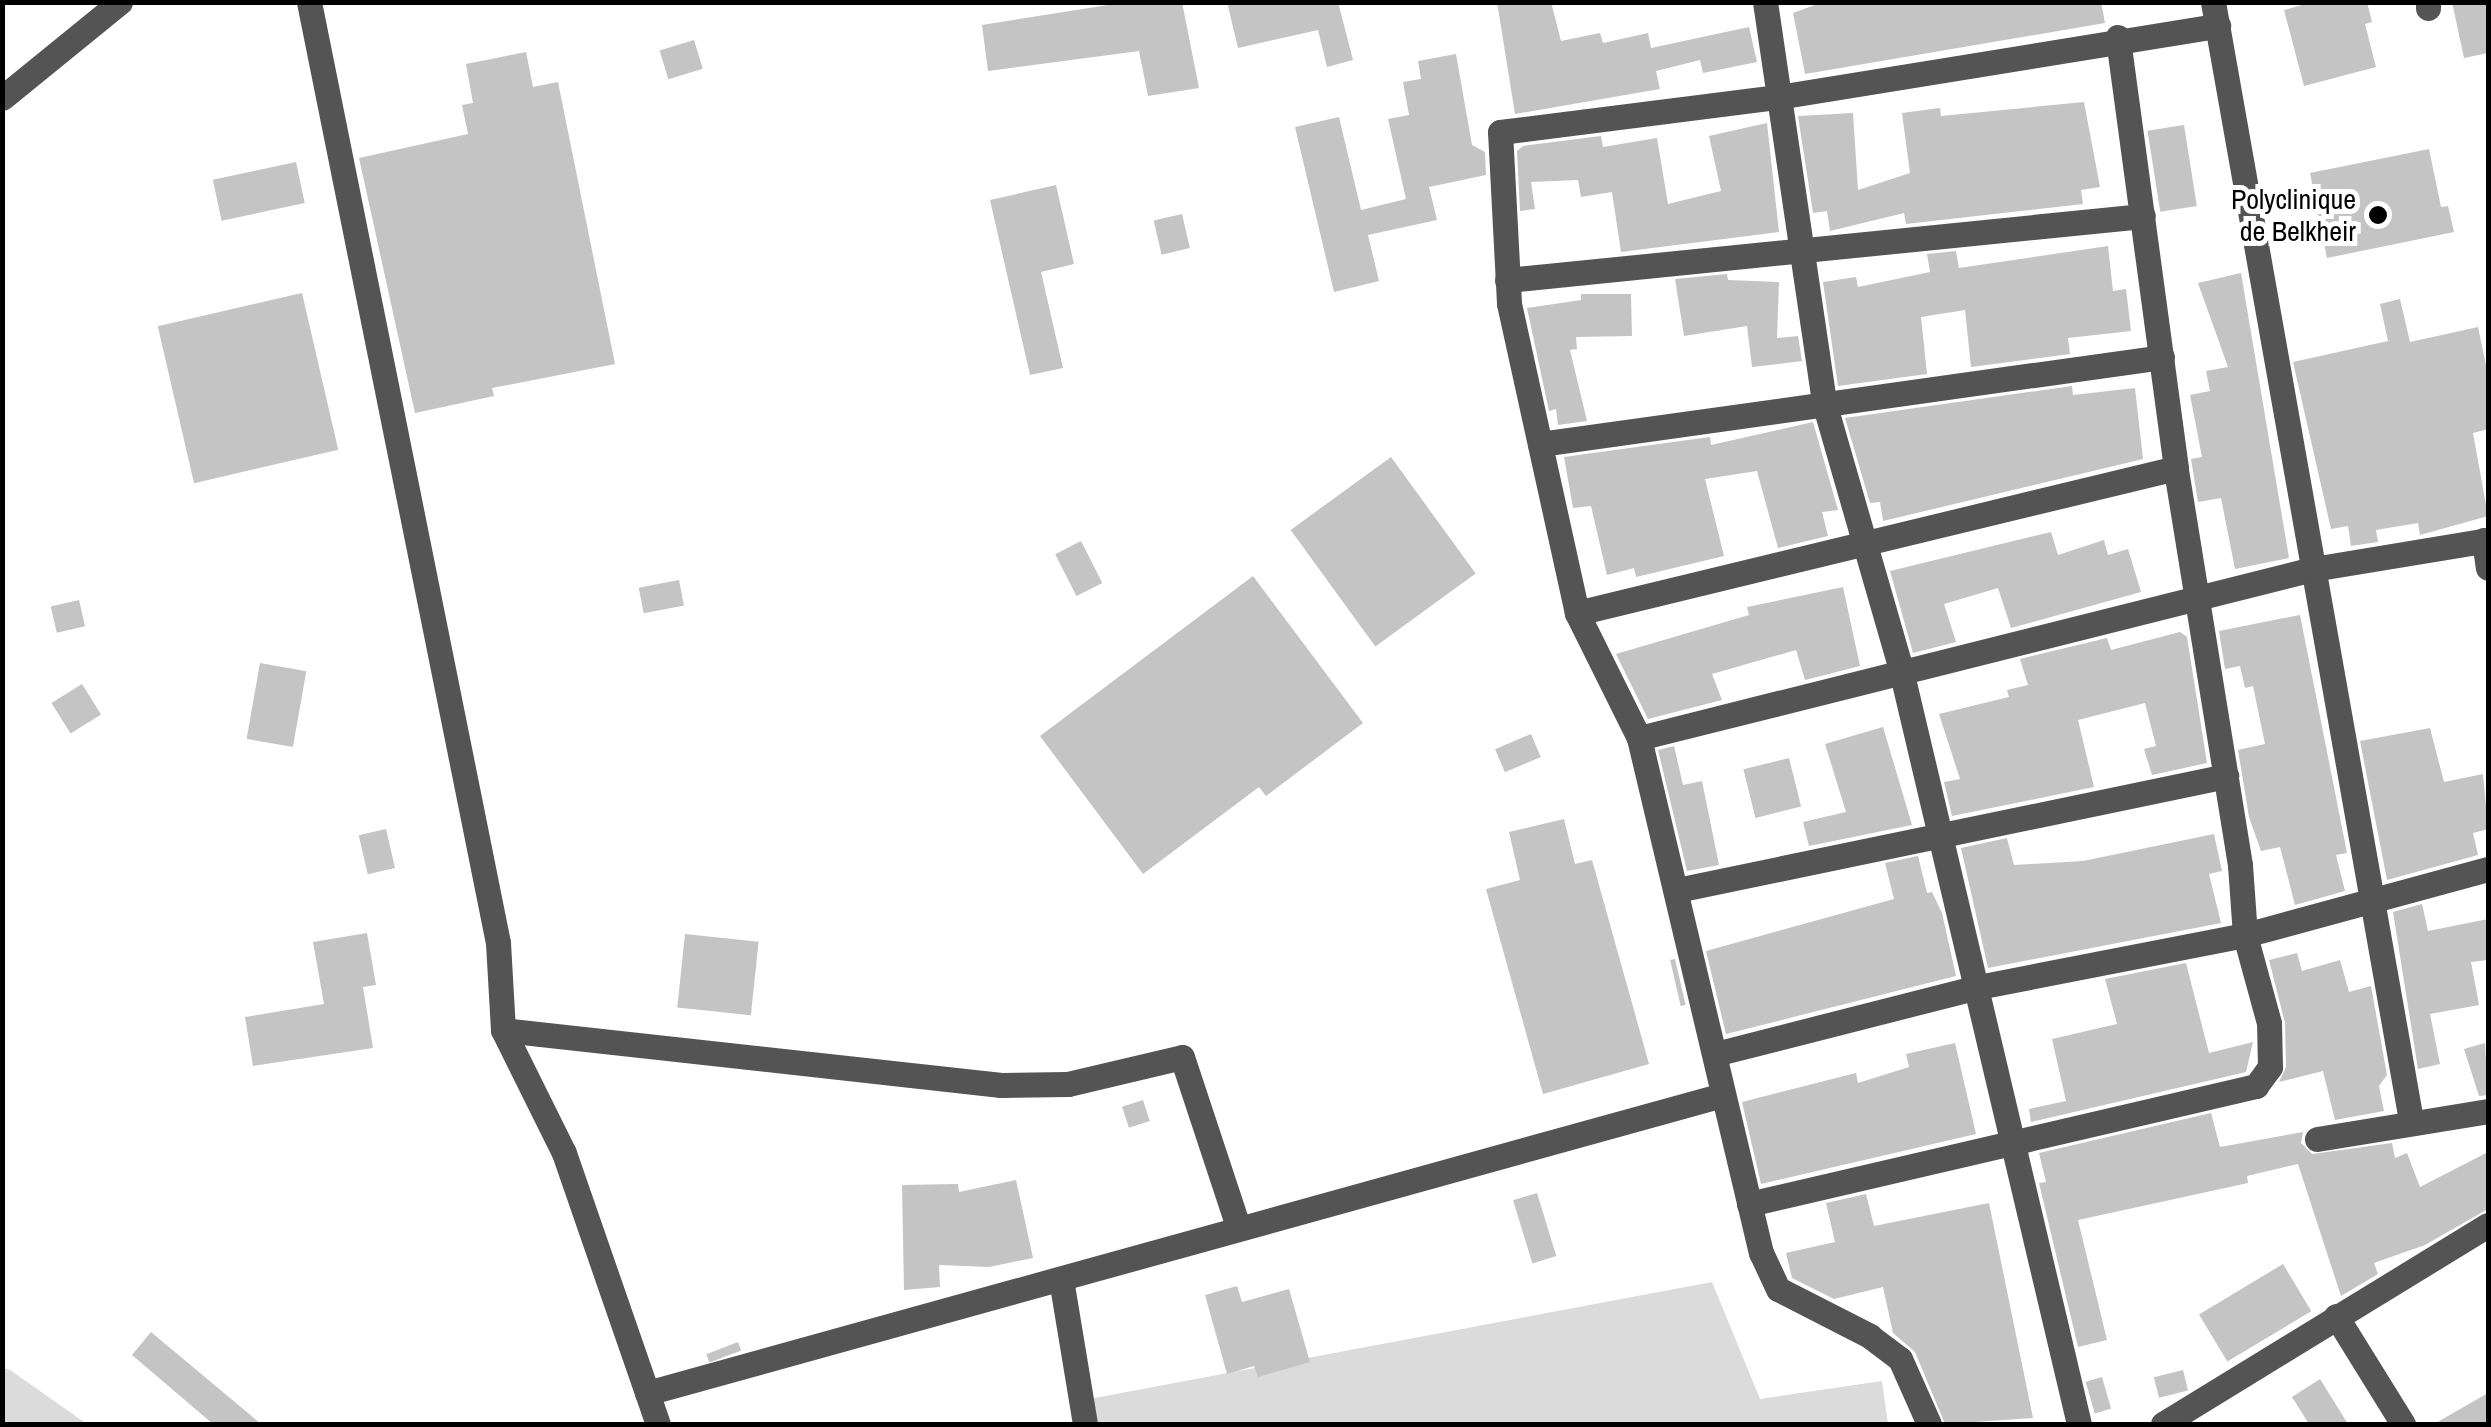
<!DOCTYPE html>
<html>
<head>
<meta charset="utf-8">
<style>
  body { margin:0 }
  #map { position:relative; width:2491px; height:1427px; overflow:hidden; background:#fff; font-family:"Archivo Narrow",sans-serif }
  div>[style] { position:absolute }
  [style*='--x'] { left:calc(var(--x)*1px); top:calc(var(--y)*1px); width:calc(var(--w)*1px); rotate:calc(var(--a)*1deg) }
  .green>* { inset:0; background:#dbdbdb }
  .building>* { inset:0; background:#c4c4c4; transform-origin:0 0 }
  .minor>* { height:25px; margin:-12.5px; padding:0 12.5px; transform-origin:12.5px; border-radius:12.5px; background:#545454 }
  .dots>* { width:28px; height:28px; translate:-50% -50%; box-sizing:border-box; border:5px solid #fff; border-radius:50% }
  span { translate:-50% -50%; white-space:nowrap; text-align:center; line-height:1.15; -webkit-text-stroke:10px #fff; paint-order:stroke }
  .poi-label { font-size:28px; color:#000 }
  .right { translate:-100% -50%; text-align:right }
  .frame { position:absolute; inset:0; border:5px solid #000; pointer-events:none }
</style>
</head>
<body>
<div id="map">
  <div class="green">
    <div style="clip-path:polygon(1712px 1282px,1760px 1399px,1882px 1381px,1888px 1424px,1094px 1424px,1089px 1399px)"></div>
    <div style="clip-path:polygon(2px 1367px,10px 1370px,87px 1424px,3px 1424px)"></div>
  </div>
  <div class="building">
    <div style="clip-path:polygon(1127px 2px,1182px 2px,1199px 88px,1148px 96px,1139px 51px,988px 71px,982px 25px)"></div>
    <div style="clip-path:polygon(1227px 2px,1338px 2px,1353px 60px,1327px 67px,1318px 30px,1238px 48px)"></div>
    <div style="clip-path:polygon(1497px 2px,1551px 2px,1561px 41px,1600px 33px,1603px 43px,1648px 33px,1651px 48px,1749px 27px,1757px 62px,1703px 73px,1700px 60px,1656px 71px,1660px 89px,1515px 114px)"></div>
    <div style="clip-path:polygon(1823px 2px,2101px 2px,2105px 23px,1805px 74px,1793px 13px)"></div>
    <div style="clip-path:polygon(2313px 2px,2367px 2px,2372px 22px,2365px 24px,2376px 67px,2304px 86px,2284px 10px)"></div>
    <div style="clip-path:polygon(2452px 2px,2488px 2px,2488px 53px,2464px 58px)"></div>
    <div style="left:694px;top:40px;width:30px;height:36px;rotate:73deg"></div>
    <div style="clip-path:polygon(526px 52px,533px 87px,558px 82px,615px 364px,492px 388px,494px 396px,415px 413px,359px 158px,468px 134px,462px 105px,473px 103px,466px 64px)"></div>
    <div style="clip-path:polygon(1456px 54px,1472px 145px,1485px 152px,1486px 175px,1429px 187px,1437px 220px,1368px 235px,1379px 281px,1334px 292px,1295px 127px,1339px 117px,1361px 210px,1406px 199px,1388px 119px,1409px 115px,1403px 82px,1421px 79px,1418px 61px)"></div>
    <div style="clip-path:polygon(2084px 102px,2100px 187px,2081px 190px,2083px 204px,1906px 224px,1904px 213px,1830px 231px,1827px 211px,1813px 213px,1798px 116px,1853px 113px,1858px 190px,1910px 173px,1902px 113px,1940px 108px,1941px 116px)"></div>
    <div style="clip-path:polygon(1767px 123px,1779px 232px,1621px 252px,1612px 192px,1581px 197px,1578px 180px,1531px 182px,1535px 209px,1520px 211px,1517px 151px,1523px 146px,1601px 136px,1603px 147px,1657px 138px,1668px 204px,1721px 191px,1709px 136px)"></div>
    <div style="left:2184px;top:125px;width:82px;height:37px;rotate:81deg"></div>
    <div style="clip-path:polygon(2429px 149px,2441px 207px,2448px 206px,2454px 232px,2327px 258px,2310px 173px)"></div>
    <div style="left:296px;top:162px;width:42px;height:85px;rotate:78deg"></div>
    <div style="clip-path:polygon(1056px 185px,1074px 264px,1041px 272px,1063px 368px,1030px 375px,990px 200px)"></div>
    <div style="left:1182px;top:214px;width:35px;height:29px;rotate:77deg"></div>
    <div style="clip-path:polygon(2108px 246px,2113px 291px,2126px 289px,2131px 331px,2068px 338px,2070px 354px,1971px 367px,1965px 310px,1921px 317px,1927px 374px,1838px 386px,1823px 282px,1856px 277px,1858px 287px,1930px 272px,1927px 254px,1956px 251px,1959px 268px)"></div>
    <div style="clip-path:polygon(2241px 273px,2289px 558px,2235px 569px,2221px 498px,2198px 502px,2191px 459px,2202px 457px,2190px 395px,2210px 391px,2206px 371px,2228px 367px,2198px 283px)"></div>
    <div style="clip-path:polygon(1727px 274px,1728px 280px,1779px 282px,1777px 338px,1798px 336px,1802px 361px,1752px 367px,1747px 326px,1684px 336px,1675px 279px)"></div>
    <div style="left:302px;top:293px;width:161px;height:148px;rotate:77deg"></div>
    <div style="clip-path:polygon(1581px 294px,1631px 294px,1632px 336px,1576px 337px,1577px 349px,1570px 350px,1587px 421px,1558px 425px,1556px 409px,1549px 411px,1527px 308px,1581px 300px)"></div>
    <div style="clip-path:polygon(2400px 299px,2410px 342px,2478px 327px,2488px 375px,2488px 429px,2473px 433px,2488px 516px,2420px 535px,2418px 523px,2376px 530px,2378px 542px,2351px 546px,2348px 526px,2331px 529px,2293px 362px,2388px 341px,2380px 304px)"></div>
    <div style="clip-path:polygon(2072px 386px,2073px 395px,2135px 388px,2143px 459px,1883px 521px,1880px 502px,1870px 503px,1845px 418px)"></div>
    <div style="clip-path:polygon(1813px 422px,1838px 510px,1822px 512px,1828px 536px,1778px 548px,1757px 471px,1705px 479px,1724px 556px,1636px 577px,1634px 568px,1607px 575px,1591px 506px,1573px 508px,1564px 457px,1710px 437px,1711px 445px)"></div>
    <div style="left:1391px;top:457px;width:144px;height:124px;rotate:54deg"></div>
    <div style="clip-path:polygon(2051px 532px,2058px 555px,2104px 540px,2108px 555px,2128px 549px,2141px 592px,2011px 628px,1998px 588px,1944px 604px,1956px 642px,1913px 653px,1890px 571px)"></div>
    <div style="left:1081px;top:541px;width:47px;height:29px;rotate:63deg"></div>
    <div style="clip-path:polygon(1253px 576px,1363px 723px,1266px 796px,1259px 787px,1143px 874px,1040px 736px)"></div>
    <div style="left:679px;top:580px;width:26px;height:41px;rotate:79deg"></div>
    <div style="clip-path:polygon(1843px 587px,1860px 666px,1805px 680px,1796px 650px,1712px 674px,1722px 700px,1648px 719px,1616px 654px,1749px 615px,1747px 607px)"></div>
    <div style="left:79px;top:600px;width:27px;height:29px;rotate:77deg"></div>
    <div style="clip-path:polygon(2300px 615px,2347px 853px,2336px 855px,2345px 891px,2295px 905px,2280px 847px,2261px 851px,2249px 817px,2238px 750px,2265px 744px,2253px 686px,2245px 688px,2240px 666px,2225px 669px,2219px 631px)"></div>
    <div style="clip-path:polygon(2180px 632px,2187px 637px,2207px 763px,2152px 775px,2144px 749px,2156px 746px,2145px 703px,2078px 720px,2094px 787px,1952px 816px,1944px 782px,1960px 779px,1939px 714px,2009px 697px,2007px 690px,2028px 685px,2020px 659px,2107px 638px,2111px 650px)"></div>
    <div style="left:260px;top:663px;width:47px;height:77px;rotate:10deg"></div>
    <div style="left:82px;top:684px;width:36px;height:36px;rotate:58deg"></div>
    <div style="clip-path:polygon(1883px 727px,1912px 825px,1809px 846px,1803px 822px,1846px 812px,1825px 744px)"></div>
    <div style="clip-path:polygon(2430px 728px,2444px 782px,2483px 774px,2488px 829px,2473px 833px,2478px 855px,2387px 880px,2360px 741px)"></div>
    <div style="left:1531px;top:734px;width:25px;height:39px;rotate:67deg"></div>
    <div style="clip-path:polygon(1674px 746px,1683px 785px,1702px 781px,1719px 865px,1687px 871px,1658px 750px)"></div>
    <div style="left:1789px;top:758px;width:50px;height:47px;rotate:76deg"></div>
    <div style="clip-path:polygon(1564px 819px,1575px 864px,1592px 860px,1649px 1064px,1543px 1094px,1486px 889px,1520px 880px,1509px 832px)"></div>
    <div style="left:386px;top:829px;width:40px;height:28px;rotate:77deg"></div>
    <div style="clip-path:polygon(2214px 834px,2222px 871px,2209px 874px,2221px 923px,1988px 968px,1961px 848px,2007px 838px,2014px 865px,2083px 861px)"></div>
    <div style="clip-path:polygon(1918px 856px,1927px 893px,1932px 892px,1942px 913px,1956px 976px,1726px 1034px,1706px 951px,1894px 899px,1885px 863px)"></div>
    <div style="clip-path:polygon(2422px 904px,2428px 931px,2488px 919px,2488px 960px,2471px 962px,2479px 1005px,2430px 1014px,2440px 1064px,2418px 1069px,2393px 912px)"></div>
    <div style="clip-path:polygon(367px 933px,376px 985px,363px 987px,373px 1048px,253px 1066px,245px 1017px,324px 1004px,313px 942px)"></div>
    <div style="left:685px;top:934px;width:74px;height:74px;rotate:6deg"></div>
    <div style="clip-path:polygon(2297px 953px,2302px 971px,2340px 960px,2349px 992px,2371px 986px,2387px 1075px,2379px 1086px,2384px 1111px,2335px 1120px,2323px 1071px,2279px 1082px,2286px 1067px,2285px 1023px,2269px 960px)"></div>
    <div style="left:1675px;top:959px;width:47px;height:5px;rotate:77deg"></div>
    <div style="clip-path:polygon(2186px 963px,2209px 1053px,2253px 1042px,2246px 1072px,2031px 1122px,2029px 1109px,2066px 1101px,2052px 1039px,2117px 1024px,2105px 979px)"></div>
    <div style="clip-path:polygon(1955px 1043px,1976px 1134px,1761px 1184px,1742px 1102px,1856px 1073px,1858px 1083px,1909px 1067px,1906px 1054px)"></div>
    <div style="clip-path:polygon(2485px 1043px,2488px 1095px,2479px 1096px,2464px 1049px)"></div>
    <div style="left:1143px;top:1100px;width:22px;height:22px;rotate:72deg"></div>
    <div style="clip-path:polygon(2211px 1113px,2220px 1147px,2303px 1132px,2301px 1143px,2312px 1154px,2392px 1143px,2395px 1158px,2407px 1153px,2420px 1187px,2488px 1152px,2488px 1209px,2425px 1245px,2374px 1263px,2378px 1274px,2341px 1296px,2298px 1164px,2247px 1176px,2248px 1183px,2078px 1220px,2107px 1340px,2078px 1347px,2039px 1183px,2046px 1182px,2039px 1153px)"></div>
    <div style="clip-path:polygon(1016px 1180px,1033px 1258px,989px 1267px,939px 1265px,940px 1287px,904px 1290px,902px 1185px,958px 1184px,959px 1192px)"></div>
    <div style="left:1537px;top:1193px;width:66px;height:25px;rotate:73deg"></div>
    <div style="clip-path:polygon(1866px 1194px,1874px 1226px,1989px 1203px,2033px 1418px,1945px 1424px,1915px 1352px,1893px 1333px,1883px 1287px,1834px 1299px,1792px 1278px,1786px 1253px,1835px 1242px,1826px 1203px)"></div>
    <div style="left:2283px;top:1264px;width:55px;height:98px;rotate:59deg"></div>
    <div style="clip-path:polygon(1237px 1286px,1242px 1302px,1289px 1289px,1310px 1362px,1258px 1377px,1254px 1366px,1227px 1374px,1205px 1295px)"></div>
    <div style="clip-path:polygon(151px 1332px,261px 1424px,213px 1424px,132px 1355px)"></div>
    <div style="left:738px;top:1342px;width:9px;height:34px;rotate:69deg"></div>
    <div style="left:2183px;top:1370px;width:21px;height:30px;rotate:76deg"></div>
    <div style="left:2102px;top:1377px;width:33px;height:17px;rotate:74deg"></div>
    <div style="clip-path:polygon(2320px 1379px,2348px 1424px,2309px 1424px,2292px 1397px)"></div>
    <div style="clip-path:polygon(2488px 1393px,2488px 1424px,2434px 1424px)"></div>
  </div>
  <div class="minor">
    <div style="--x:309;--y:2;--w:960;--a:78.64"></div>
    <div style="--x:498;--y:943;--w:87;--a:86.7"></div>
    <div style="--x:503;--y:1030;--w:137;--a:63.6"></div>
    <div style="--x:564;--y:1153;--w:287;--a:70.9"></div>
    <div style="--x:1765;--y:2;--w:408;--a:81.6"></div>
    <div style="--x:1825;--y:406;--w:275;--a:73.9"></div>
    <div style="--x:1901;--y:670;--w:775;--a:76.72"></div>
    <div style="--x:2213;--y:2;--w:1135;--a:79.96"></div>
    <div style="--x:2428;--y:2;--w:6;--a:90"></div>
    <div style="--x:2;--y:98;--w:152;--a:-39.1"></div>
    <div style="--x:1507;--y:280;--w:639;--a:-5.75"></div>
    <div style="--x:1540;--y:444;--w:628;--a:-7.96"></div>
    <div style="--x:2484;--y:540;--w:28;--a:82"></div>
    <div style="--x:1577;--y:613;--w:616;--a:-13.61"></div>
    <div style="--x:1639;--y:738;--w:695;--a:-14.08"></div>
    <div style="--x:2313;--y:569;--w:177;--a:-9.4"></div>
    <div style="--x:1677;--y:890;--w:561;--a:-11.73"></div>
    <div style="--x:503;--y:1030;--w:501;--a:6.3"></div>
    <div style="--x:1001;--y:1085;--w:67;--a:-0.9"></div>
    <div style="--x:1068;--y:1084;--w:117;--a:-13.3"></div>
    <div style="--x:1182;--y:1057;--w:178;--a:71.7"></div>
    <div style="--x:1715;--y:1054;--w:271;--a:-14.3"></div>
    <div style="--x:1978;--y:987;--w:272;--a:-11"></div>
    <div style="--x:2245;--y:935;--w:252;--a:-15.2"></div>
    <div style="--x:2317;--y:1139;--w:173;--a:-9.3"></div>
    <div style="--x:1749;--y:1204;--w:521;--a:-13.1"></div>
    <div style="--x:2256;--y:1086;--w:24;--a:-54"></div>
    <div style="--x:2270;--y:1067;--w:44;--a:-91.3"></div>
    <div style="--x:2269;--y:1023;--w:91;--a:-105.3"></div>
    <div style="--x:2245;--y:935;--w:70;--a:-94.1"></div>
    <div style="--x:2240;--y:865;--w:402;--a:-99.2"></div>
    <div style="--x:2176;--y:468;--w:435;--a:-97.7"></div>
    <div style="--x:1061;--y:1279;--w:147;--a:80.6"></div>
    <div style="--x:2336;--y:1316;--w:127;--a:58.2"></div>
    <div style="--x:647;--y:1393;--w:1116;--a:-15.49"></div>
    <div style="--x:1929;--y:1424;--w:71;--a:-114"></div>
    <div style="--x:1900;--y:1359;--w:38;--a:-143"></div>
    <div style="--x:1870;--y:1336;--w:103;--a:-152.9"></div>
    <div style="--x:1778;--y:1289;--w:40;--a:-115"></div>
    <div style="--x:1761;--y:1253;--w:529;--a:-103.33"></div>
    <div style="--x:1639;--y:738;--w:140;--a:-116.4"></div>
    <div style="--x:1577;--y:613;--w:317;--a:-102.4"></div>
    <div style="--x:1509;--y:303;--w:171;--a:-93"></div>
    <div style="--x:1500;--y:132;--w:280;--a:-7.2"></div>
    <div style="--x:1778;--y:97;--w:446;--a:-9.2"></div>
    <div style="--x:2163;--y:1424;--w:381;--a:-31.5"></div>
  </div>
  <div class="dots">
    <div style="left:2378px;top:215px;background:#000"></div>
  </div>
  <div class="poi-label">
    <span class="right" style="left:2356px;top:215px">Polyclinique<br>de Belkheir</span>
  </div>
  <div class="frame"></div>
</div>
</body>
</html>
